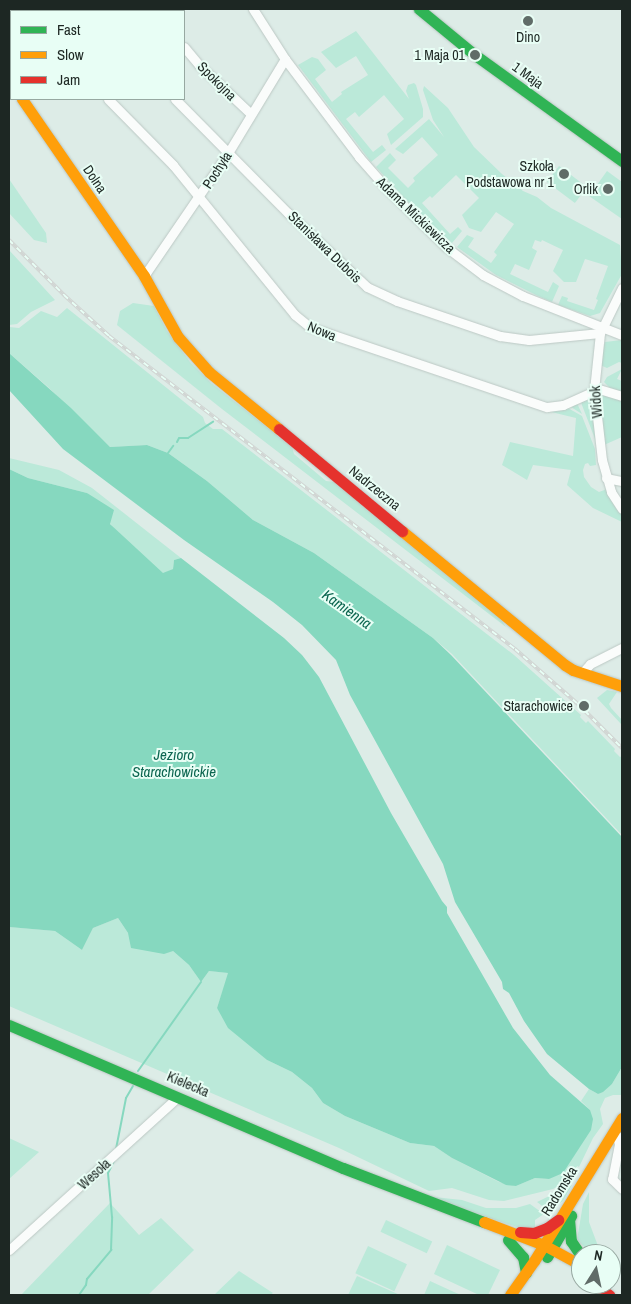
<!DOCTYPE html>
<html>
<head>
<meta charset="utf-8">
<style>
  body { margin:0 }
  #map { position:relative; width:631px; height:1304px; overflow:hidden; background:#ddece7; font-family:"Archivo Narrow",sans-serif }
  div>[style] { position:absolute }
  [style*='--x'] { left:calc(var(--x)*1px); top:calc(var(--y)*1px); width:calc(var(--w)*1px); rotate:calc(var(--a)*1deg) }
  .green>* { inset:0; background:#bbe9d9; transform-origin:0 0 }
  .water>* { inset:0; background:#86d8bf }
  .stream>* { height:2px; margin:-1px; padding:0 1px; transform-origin:1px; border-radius:1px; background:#86d8bf }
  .roads { filter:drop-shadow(0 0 1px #bcc8c4) drop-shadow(0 0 1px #bcc8c4) }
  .street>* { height:9px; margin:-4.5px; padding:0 4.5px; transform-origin:4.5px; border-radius:4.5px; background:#fafcfb }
  .fast>* { height:11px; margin:-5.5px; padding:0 5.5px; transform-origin:5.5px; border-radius:5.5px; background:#30b455 }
  .slow>* { height:11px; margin:-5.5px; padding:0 5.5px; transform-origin:5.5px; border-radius:5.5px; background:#ff9f0a }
  .jam>* { height:11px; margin:-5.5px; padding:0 5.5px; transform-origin:5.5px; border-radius:5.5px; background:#e5322d }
  .rail>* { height:4px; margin-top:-2px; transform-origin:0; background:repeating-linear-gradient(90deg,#e8fef5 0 5.5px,#d1d5d3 0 11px); box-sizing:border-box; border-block:1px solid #d1d5d3 }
  .dots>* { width:14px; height:14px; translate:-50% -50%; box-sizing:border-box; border:2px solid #e8fef5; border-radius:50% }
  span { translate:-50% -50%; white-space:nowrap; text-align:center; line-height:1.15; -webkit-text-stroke:4px #e8fef5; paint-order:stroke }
  .poi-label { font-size:14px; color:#1d2723 }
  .right { translate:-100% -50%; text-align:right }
  .street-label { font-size:14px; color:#1d2723 }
  .water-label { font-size:15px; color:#0c6650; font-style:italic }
  .frame { position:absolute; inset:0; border:10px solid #1d2723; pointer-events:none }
  .legend { position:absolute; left:10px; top:10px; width:175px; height:90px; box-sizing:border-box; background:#e8fef5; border:1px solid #97a8a1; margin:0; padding:6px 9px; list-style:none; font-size:15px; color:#1d2723 }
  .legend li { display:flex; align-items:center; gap:10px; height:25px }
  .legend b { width:25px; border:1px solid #97a8a1 }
  .north { position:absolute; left:571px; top:1244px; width:50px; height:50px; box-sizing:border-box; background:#e8fef5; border:1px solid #97a8a1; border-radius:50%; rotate:10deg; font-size:14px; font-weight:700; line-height:20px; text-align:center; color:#1d2723 }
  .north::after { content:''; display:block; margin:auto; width:18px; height:22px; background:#606c68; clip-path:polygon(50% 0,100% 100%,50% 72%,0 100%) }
</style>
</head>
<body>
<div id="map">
  <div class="green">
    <div style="clip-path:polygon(356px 31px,409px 99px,406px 91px,408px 85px,414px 83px,416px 85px,423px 109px,423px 117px,391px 145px,387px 134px,404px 119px,384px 95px,359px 117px,355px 112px,346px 119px,373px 152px,382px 145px,386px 150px,371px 162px,298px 65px,312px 57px,318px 59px,326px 70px,315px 79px,332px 102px,342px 94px,341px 92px,368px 75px,356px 56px,336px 68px,321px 52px)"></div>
    <div style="clip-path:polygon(424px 86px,448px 108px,474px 147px,502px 174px,523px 191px,537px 197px,551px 208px,620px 245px,622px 274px,600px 313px,590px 316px,558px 305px,562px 296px,568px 298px,567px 301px,594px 310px,598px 300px,596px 299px,608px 266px,585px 259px,576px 282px,564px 282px,553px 271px,563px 250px,542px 240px,541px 242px,535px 240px,532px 248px,537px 251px,529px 270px,515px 264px,510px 274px,548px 292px,553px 282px,559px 286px,552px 302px,538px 296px,496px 275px,457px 247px,467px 235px,474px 238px,468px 247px,491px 263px,497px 255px,494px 252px,514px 224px,496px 212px,481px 232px,469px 228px,462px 215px,479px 198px,456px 175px,432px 198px,430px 196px,422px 203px,450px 234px,458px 227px,462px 231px,452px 243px,408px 202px,376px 167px,390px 153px,396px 160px,388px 168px,408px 188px,415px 181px,413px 178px,438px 155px,422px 137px,403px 154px,395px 149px,429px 119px,444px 137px,433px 120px,423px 90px)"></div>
    <div style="left:559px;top:166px;width:35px;height:20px;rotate:37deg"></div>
    <div style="clip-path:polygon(607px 171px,622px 182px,622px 219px,589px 196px)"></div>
    <div style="clip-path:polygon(9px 179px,46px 233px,47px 243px,34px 240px,9px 213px)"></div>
    <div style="clip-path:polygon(9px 250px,55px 300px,31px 312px,17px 324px,9px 325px)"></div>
    <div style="clip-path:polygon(133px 303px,154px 306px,167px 331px,190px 362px,211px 383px,292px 447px,294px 454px,326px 481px,335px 482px,500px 618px,506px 627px,222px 409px,117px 325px,120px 311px)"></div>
    <div style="clip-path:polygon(67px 308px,203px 417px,205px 423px,213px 429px,222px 429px,514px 655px,581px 715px,580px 717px,586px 723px,588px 721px,615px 749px,614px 751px,620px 757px,622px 756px,622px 835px,452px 654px,433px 638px,314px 553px,253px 520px,207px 481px,168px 453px,147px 445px,110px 447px,48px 387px,9px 353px,9px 327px,19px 328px,41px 311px,57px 317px)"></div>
    <div style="clip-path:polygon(622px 340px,622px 363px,619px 362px,607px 368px,600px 365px,600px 355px,605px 342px)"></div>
    <div style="clip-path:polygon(622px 369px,617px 379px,622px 381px,622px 393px,610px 388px,604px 382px,607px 377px)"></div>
    <div style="clip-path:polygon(603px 393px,622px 399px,622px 437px,604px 445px,599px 399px)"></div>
    <div style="clip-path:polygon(586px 399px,591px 404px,597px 444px,580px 400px)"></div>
    <div style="clip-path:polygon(576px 401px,582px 414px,571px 407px,566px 407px,582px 416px,595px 449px,596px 465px,590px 466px,588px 463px,585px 464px,583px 470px,584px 477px,591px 487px,599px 492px,607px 489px,616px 508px,622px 514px,622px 522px,593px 508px,567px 485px,571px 470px,533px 465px,527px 480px,502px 465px,510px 442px,573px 456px,576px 418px,547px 411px)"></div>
    <div style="clip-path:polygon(9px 458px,59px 470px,92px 488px,181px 558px,174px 560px,173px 569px,163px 574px,119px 535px,87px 493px,28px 478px,9px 469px)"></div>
    <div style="clip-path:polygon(607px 690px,617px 692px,609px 704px,611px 708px,622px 720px,621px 724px,597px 698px)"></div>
    <div style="clip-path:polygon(118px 918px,128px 933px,173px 951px,189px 965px,201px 982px,209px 971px,229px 973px,217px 1008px,267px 1060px,292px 1072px,312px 1088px,323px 1103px,345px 1116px,410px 1143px,434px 1146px,452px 1158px,499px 1182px,516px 1186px,535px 1178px,549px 1179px,590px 1110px,581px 1101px,589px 1089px,598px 1094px,612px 1084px,622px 1067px,622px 1095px,613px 1095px,605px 1098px,600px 1109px,603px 1124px,593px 1138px,579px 1167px,577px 1166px,573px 1178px,553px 1189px,504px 1201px,489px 1200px,452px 1188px,429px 1191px,339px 1148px,9px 1006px,9px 927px,55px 931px,82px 950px,93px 928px)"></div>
    <div style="clip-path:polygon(9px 1138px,39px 1152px,9px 1179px)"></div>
    <div style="clip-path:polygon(572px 1185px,563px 1201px,535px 1220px,535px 1229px,520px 1228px,424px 1196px,462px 1200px,486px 1208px,516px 1208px,530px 1204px,541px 1212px,545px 1208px,537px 1202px)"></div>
    <div style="clip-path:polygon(589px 1192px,589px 1222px,601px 1254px,592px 1254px,577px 1240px,583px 1204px)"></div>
    <div style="clip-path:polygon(110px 1203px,139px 1235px,161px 1218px,194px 1250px,148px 1295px,21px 1295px)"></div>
    <div style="left:386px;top:1220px;width:51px;height:13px;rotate:25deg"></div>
    <div style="clip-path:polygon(447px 1245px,500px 1270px,488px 1295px,479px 1295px,434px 1274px)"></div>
    <div style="left:368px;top:1246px;width:43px;height:30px;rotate:25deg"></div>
    <div style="clip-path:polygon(239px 1271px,273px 1293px,270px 1295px,214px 1295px)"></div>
    <div style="clip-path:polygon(357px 1276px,400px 1295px,348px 1295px)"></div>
    <div style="clip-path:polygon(430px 1281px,454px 1292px,461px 1295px,424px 1295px)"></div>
  </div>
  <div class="water">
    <div style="clip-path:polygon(9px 353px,71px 408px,110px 447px,147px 445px,168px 453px,207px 481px,253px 520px,314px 553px,433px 638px,451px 655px,622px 837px,622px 1067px,612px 1084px,603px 1092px,598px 1094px,589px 1089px,547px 1054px,524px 1021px,509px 993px,503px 989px,502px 982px,455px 902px,443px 864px,350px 695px,336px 660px,302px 625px,273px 602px,184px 540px,63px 449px,9px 390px)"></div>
    <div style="clip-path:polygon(9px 469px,28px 478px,87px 493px,114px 510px,110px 524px,163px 573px,173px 569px,174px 560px,181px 558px,284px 638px,302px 655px,319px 677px,391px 813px,442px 901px,447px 907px,447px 913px,513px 1028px,550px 1075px,590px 1110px,593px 1119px,591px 1130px,563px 1173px,549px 1179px,535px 1178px,516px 1186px,506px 1185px,452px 1158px,434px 1146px,410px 1143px,345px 1116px,323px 1103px,312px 1088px,292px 1072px,267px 1060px,228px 1028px,217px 1008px,228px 973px,209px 971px,201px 982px,189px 965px,173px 951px,164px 954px,131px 948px,128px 933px,118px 918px,93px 928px,82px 950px,55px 931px,9px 927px)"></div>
  </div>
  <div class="stream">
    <div style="--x:177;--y:442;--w:4;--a:-63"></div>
    <div style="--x:179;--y:438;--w:9;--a:0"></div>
    <div style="--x:188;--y:438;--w:30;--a:-33"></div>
    <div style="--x:168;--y:453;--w:9;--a:-54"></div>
    <div style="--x:138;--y:1071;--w:109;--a:-54.7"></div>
    <div style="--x:116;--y:1149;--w:52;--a:-78.9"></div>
    <div style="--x:126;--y:1098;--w:14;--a:-60"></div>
    <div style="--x:57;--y:1295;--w:1;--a:0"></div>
    <div style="--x:79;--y:1295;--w:12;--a:-55"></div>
    <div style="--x:86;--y:1285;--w:6;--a:-81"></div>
    <div style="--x:87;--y:1279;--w:38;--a:-50"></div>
    <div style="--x:111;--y:1250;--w:33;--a:-88"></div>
    <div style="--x:112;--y:1217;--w:44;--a:-95.2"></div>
    <div style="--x:108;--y:1173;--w:13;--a:-63"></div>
  </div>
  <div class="roads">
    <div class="street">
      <div style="--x:86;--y:9;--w:3;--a:45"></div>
      <div style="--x:152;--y:9;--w:3;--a:45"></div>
      <div style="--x:253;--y:9;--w:59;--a:57.4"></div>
      <div style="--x:285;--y:59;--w:123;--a:52.9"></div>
      <div style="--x:359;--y:157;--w:44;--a:48.7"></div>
      <div style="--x:388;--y:190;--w:81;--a:44.5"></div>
      <div style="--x:446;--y:247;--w:46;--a:37.1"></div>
      <div style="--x:483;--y:275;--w:45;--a:27.7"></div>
      <div style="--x:523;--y:296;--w:106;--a:21.5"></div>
      <div style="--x:9;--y:16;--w:3;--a:45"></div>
      <div style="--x:184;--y:47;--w:23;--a:50"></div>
      <div style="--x:199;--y:65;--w:71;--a:43.3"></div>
      <div style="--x:9;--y:85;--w:3;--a:45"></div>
      <div style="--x:108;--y:99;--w:93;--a:45.4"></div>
      <div style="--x:173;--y:165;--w:193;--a:50.9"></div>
      <div style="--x:295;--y:315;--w:19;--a:39"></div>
      <div style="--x:310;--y:327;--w:250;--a:18.7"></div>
      <div style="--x:547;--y:407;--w:16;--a:-7"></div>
      <div style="--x:563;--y:405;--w:39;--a:-24"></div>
      <div style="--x:599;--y:389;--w:24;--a:17"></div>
      <div style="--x:175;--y:99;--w:161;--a:45.3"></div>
      <div style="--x:288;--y:213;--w:108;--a:43.1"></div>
      <div style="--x:367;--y:287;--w:33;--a:25"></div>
      <div style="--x:397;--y:301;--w:109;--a:18.8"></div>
      <div style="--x:500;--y:336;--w:29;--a:8"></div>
      <div style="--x:529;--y:340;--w:71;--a:-5.6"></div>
      <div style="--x:144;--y:276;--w:149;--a:-55.7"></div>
      <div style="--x:228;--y:153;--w:110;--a:-58.8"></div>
      <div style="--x:622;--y:288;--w:50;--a:116.1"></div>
      <div style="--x:600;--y:333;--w:57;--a:96"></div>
      <div style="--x:594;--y:390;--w:70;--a:83.5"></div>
      <div style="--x:602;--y:460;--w:33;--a:74"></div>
      <div style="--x:611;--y:492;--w:20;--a:57"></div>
      <div style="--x:606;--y:478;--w:16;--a:11"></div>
      <div style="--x:582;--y:673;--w:12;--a:-48"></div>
      <div style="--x:590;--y:664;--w:36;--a:-27"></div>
      <div style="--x:614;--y:1133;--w:4;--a:45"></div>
      <div style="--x:617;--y:1136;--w:8;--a:76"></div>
      <div style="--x:619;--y:1144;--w:36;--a:101"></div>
      <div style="--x:612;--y:1179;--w:14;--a:45"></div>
      <div style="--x:9;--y:1250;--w:228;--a:-42.2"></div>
    </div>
    <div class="fast">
      <div style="--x:419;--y:9;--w:72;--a:39.4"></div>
      <div style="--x:475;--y:55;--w:181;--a:35.8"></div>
      <div style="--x:9;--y:1025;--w:363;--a:23.2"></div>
      <div style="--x:343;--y:1168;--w:151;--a:21"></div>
      <div style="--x:569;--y:1219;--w:22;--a:85"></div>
      <div style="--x:571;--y:1241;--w:18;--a:56"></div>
      <div style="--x:508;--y:1240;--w:23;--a:49"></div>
      <div style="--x:523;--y:1257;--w:16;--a:79"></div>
      <div style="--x:547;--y:1257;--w:48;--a:-59.7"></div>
    </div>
    <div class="slow">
      <div style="--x:22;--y:99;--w:215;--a:55.4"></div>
      <div style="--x:144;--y:276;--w:70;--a:60.9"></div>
      <div style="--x:178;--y:337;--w:47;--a:48.5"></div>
      <div style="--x:209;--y:372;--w:90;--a:39.2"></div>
      <div style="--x:402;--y:531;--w:211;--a:39.4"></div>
      <div style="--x:565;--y:665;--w:9;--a:32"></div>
      <div style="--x:573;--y:670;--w:52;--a:18.1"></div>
      <div style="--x:484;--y:1222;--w:64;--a:21"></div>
      <div style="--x:544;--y:1245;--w:42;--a:28.4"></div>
      <div style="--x:510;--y:1295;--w:42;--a:-54.8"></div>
      <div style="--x:534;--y:1261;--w:168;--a:-58.4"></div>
    </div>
    <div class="jam">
      <div style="--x:279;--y:429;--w:160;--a:39.7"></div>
      <div style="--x:520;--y:1232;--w:14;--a:4"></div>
      <div style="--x:534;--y:1233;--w:14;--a:-21"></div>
      <div style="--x:547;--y:1228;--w:14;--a:-36"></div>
      <div style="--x:594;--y:1284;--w:19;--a:36"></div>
    </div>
  </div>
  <div class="rail">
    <div style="--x:9;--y:240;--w:78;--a:45"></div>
    <div style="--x:64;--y:295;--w:61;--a:42.3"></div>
    <div style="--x:109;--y:336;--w:513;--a:37.63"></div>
    <div style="--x:515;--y:649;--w:82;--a:41.1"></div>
    <div style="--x:577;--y:703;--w:64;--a:45"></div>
  </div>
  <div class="dots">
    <div style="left:528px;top:21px;background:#606c68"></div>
    <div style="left:475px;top:55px;background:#606c68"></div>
    <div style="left:564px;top:174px;background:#606c68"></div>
    <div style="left:608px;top:189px;background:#606c68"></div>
    <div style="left:584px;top:706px;background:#606c68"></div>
  </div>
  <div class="poi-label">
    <span style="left:528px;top:37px">Dino</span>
    <span class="right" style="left:465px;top:55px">1 Maja 01</span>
    <span class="right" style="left:554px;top:174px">Szkoła<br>Podstawowa nr 1</span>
    <span class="right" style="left:598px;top:189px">Orlik</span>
    <span class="right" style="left:573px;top:706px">Starachowice</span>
  </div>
  <div class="street-label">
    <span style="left:528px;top:75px;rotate:36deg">1 Maja</span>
    <span style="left:217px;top:81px;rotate:45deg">Spokojna</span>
    <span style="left:217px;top:170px;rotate:-57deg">Pochyła</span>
    <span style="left:95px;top:179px;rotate:56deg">Dolna</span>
    <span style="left:416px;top:215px;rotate:44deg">Adama Mickiewicza</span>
    <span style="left:325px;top:247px;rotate:44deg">Stanisława Dubois</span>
    <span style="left:322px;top:331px;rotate:22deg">Nowa</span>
    <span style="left:596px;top:402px;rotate:-94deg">Widok</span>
    <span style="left:375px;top:488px;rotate:39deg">Nadrzeczna</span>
    <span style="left:188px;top:1084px;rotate:23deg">Kielecka</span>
    <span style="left:94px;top:1174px;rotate:-42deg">Wesoła</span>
    <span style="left:559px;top:1191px;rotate:-58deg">Radomska</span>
  </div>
  <div class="water-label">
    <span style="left:347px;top:609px;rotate:35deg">Kamienna</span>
    <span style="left:174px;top:763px">Jezioro<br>Starachowickie</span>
  </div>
  <div class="frame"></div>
  <ul class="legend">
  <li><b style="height:6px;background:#30b455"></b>Fast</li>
  <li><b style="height:6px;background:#ff9f0a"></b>Slow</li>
  <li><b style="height:6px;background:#e5322d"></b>Jam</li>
  </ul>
  <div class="north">N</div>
</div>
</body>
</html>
